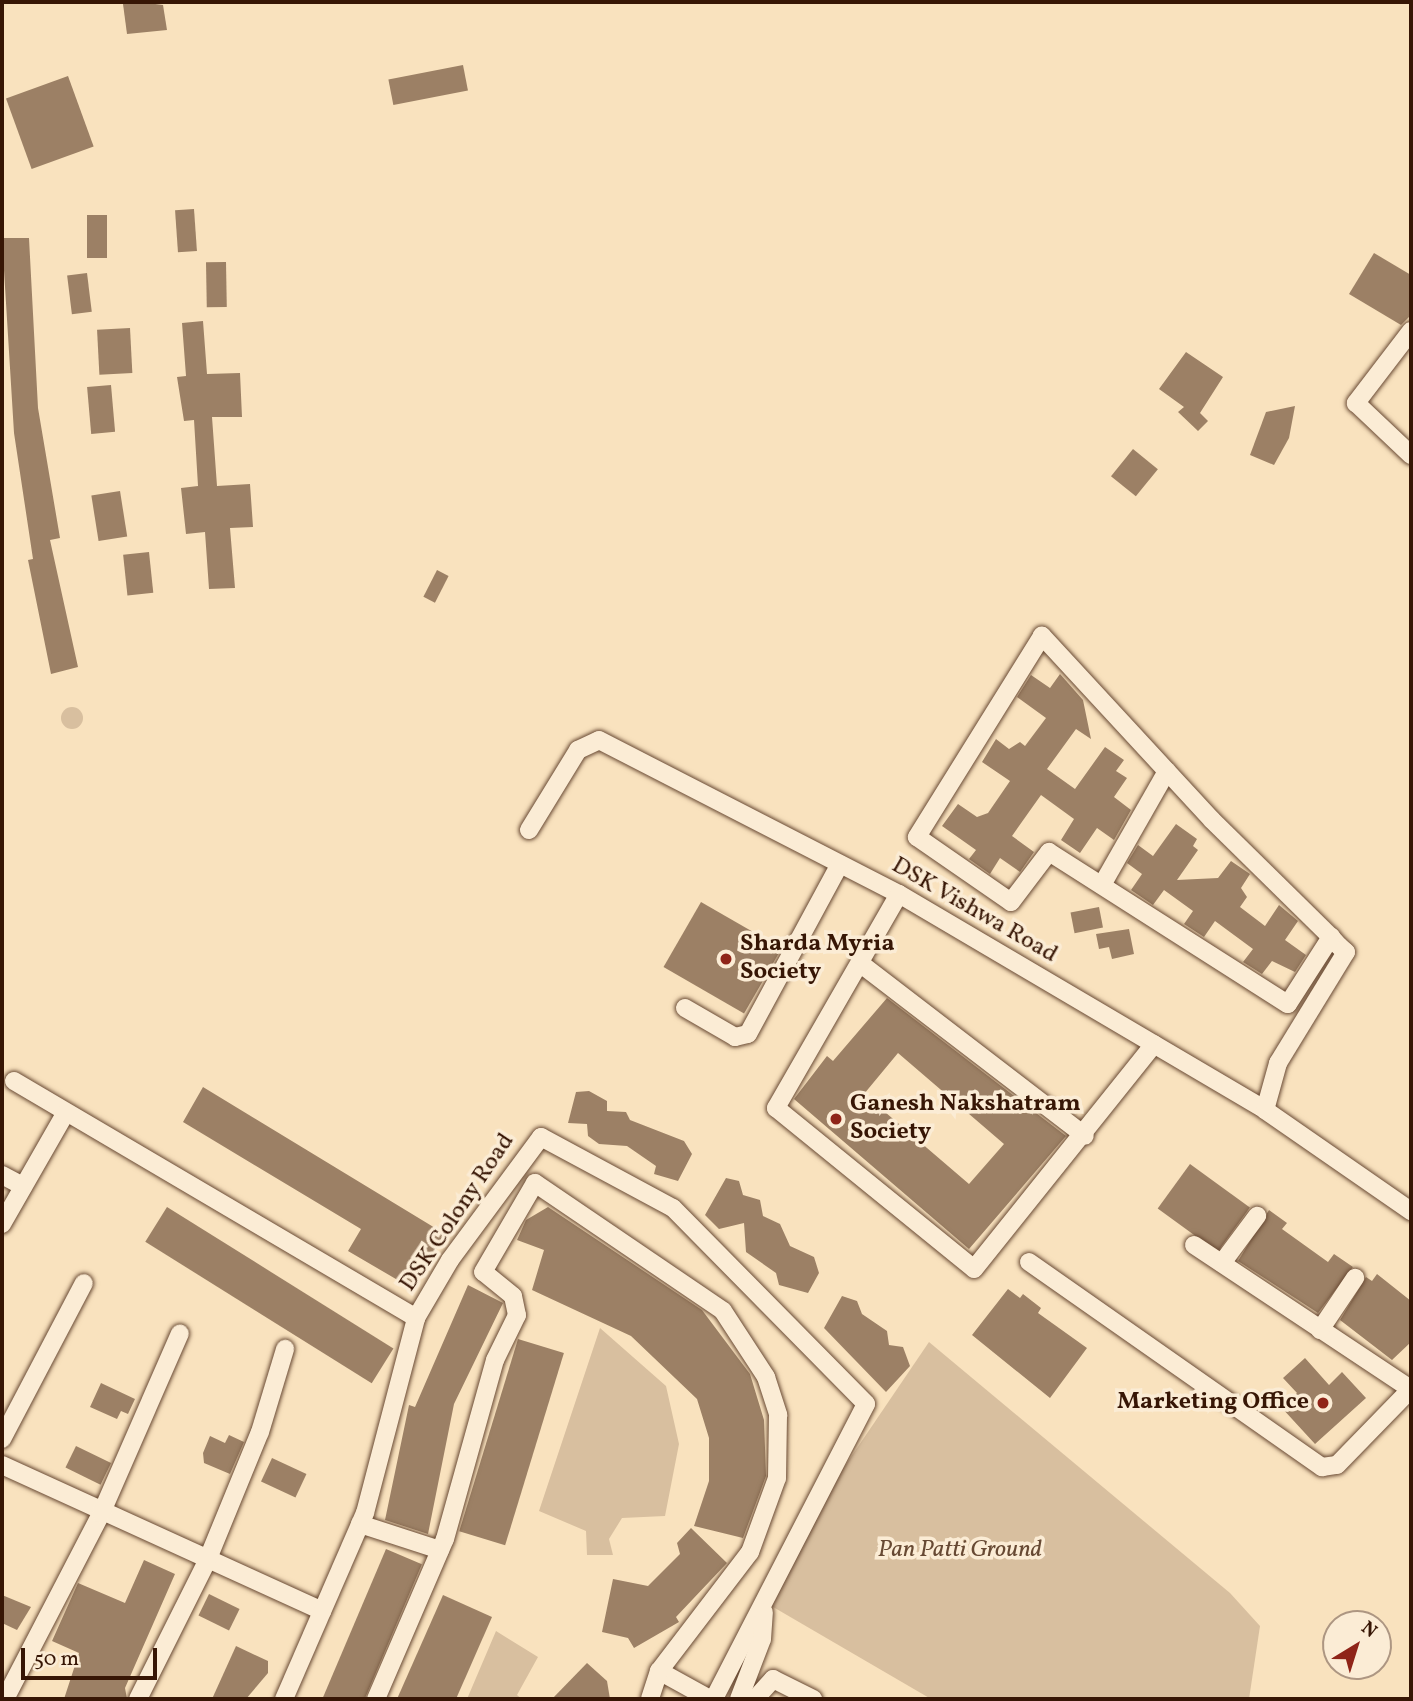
<!DOCTYPE html>
<html>
<head>
<meta charset="utf-8">
<style>
  body { margin:0 }
  #map { position:relative; width:1413px; height:1701px; overflow:hidden; background:#f9e2be; font-family:Vollkorn,serif }
  div>[style] { position:absolute }
  [style*='--x'] { left:calc(var(--x)*1px); top:calc(var(--y)*1px); width:calc(var(--w)*1px); rotate:calc(var(--a)*1deg) }
  .green>* { inset:0; background:#d8bf9f }
  .round { border-radius:50% }
  .building>* { inset:0; background:#9c8065; transform-origin:0 0 }
  .roads { filter:drop-shadow(0 0 2px #684933) drop-shadow(0 0 2px #684933) }
  .minor>* { height:18px; margin:-9px; padding:0 9px; transform-origin:9px; border-radius:9px; background:#fbecd5 }
  .dots>* { width:19px; height:19px; translate:-50% -50%; box-sizing:border-box; border:4px solid #fbecd5; border-radius:50% }
  span { translate:-50% -50%; white-space:nowrap; text-align:center; line-height:1.15; -webkit-text-stroke:7px #fbecd5; paint-order:stroke }
  .street-label { font-size:24px; color:#371605 }
  .poi-label { font-size:24px; color:#371605; font-weight:700 }
  .left { translate:0 -50%; text-align:left }
  .right { translate:-100% -50%; text-align:right }
  .park-label { font-size:24px; color:#674933; font-style:italic }
  .frame { position:absolute; inset:0; border:4px solid #371605; pointer-events:none }
  .north { position:absolute; left:1322px; top:1610px; width:70px; height:70px; box-sizing:border-box; background:#fbecd5; border:2px solid #ad9682; border-radius:50%; rotate:38deg; font-size:19px; font-weight:700; line-height:28px; text-align:center; color:#371605 }
  .north::after { content:''; display:block; margin:auto; width:24px; height:32px; background:#8f2418; clip-path:polygon(50% 0,100% 100%,50% 72%,0 100%) }
  .scale { position:absolute; left:21px; top:1648px; width:136px; height:32px; box-sizing:border-box; border:4px solid #371605; border-top:0; padding-left:9px; font-size:21px; line-height:24px; white-space:nowrap; color:#371605; -webkit-text-stroke:5px #fbecd5; paint-order:stroke }
</style>
</head>
<body>
<div id="map">
  <div class="green">
    <div class="round" style="left:61px;top:707px;width:22px;height:22px"></div>
    <div style="clip-path:polygon(600px 1328px,666px 1386px,679px 1444px,665px 1516px,622px 1518px,609px 1539px,613px 1555px,587px 1555px,586px 1531px,539px 1511px)"></div>
    <div style="clip-path:polygon(929px 1342px,1230px 1593px,1260px 1626px,1249px 1699px,931px 1699px,756px 1597px)"></div>
    <div style="clip-path:polygon(496px 1631px,538px 1657px,517px 1695px,522px 1699px,467px 1699px)"></div>
  </div>
  <div class="building">
    <div style="clip-path:polygon(140px 2px,163px 5px,167px 30px,127px 34px,123px 4px)"></div>
    <div style="left:463px;top:65px;width:26px;height:76px;rotate:79deg"></div>
    <div style="left:68px;top:76px;width:75px;height:66px;rotate:70deg"></div>
    <div style="left:194px;top:209px;width:42px;height:19px;rotate:86deg"></div>
    <div style="left:87px;top:215px;width:20px;height:43px"></div>
    <div style="clip-path:polygon(2px 238px,29px 238px,38px 408px,60px 538px,50px 540px,78px 667px,51px 674px,28px 560px,33px 559px,14px 433px)"></div>
    <div style="clip-path:polygon(1374px 253px,1411px 275px,1411px 315px,1401px 325px,1349px 294px)"></div>
    <div style="left:226px;top:262px;width:45px;height:20px;rotate:89deg"></div>
    <div style="left:87px;top:273px;width:39px;height:20px;rotate:83deg"></div>
    <div style="clip-path:polygon(203px 321px,207px 374px,240px 373px,242px 417px,212px 417px,217px 486px,250px 484px,253px 527px,230px 528px,235px 588px,209px 589px,205px 532px,186px 534px,181px 488px,198px 486px,194px 420px,184px 421px,177px 377px,186px 376px,182px 323px)"></div>
    <div style="left:130px;top:328px;width:45px;height:33px;rotate:87deg"></div>
    <div style="clip-path:polygon(1186px 352px,1223px 377px,1200px 413px,1208px 421px,1198px 431px,1178px 412px,1184px 407px,1159px 389px)"></div>
    <div style="left:111px;top:385px;width:47px;height:24px;rotate:85deg"></div>
    <div style="clip-path:polygon(1295px 406px,1289px 438px,1274px 465px,1250px 455px,1266px 412px)"></div>
    <div style="left:1133px;top:449px;width:32px;height:35px;rotate:39deg"></div>
    <div style="left:120px;top:491px;width:46px;height:29px;rotate:81deg"></div>
    <div style="left:149px;top:552px;width:41px;height:26px;rotate:84deg"></div>
    <div style="left:437px;top:570px;width:13px;height:30px;rotate:27deg"></div>
    <div style="clip-path:polygon(1060px 674px,1083px 700px,1091px 739px,1076px 729px,1047px 769px,1075px 789px,1105px 747px,1124px 760px,1116px 771px,1127px 778px,1114px 797px,1131px 810px,1114px 840px,1097px 828px,1080px 853px,1061px 840px,1074px 819px,1041px 795px,1012px 836px,1034px 852px,1020px 872px,1000px 858px,990px 874px,969px 859px,976px 850px,942px 826px,958px 804px,977px 817px,988px 813px,1010px 781px,982px 762px,996px 739px,1009px 749px,1020px 742px,1025px 746px,1046px 718px,1017px 697px,1031px 675px,1050px 688px)"></div>
    <div style="clip-path:polygon(1176px 824px,1197px 839px,1193px 846px,1198px 850px,1177px 880px,1218px 878px,1231px 861px,1250px 874px,1241px 888px,1247px 897px,1240px 907px,1265px 926px,1279px 905px,1298px 921px,1285px 940px,1306px 955px,1295px 972px,1272px 961px,1262px 974px,1243px 962px,1253px 949px,1215px 921px,1204px 937px,1184px 924px,1193px 911px,1164px 890px,1153px 905px,1131px 890px,1142px 874px,1127px 863px,1138px 845px,1153px 856px)"></div>
    <div style="left:701px;top:902px;width:93px;height:75px;rotate:30deg"></div>
    <div style="left:1099px;top:907px;width:21px;height:29px;rotate:79deg"></div>
    <div style="clip-path:polygon(1129px 929px,1134px 954px,1112px 959px,1109px 947px,1099px 949px,1096px 934px)"></div>
    <div style="clip-path:polygon(evenodd,887px 998px,1066px 1136px,969px 1249px,794px 1099px,827px 1056px,833px 1061px,887px 998px,898px 1053px,1004px 1144px,969px 1184px,864px 1094px,898px 1053px)"></div>
    <div style="clip-path:polygon(203px 1087px,445px 1234px,413px 1289px,348px 1251px,361px 1229px,183px 1122px)"></div>
    <div style="clip-path:polygon(589px 1091px,607px 1101px,607px 1111px,626px 1112px,630px 1120px,684px 1141px,692px 1154px,678px 1181px,654px 1174px,656px 1166px,627px 1146px,599px 1144px,588px 1136px,587px 1124px,568px 1123px,576px 1092px)"></div>
    <div style="left:1190px;top:1164px;width:74px;height:55px;rotate:36deg"></div>
    <div style="clip-path:polygon(726px 1178px,739px 1181px,743px 1195px,760px 1200px,763px 1216px,780px 1224px,790px 1246px,814px 1257px,819px 1273px,808px 1293px,779px 1285px,776px 1273px,746px 1252px,744px 1223px,719px 1229px,705px 1215px)"></div>
    <div style="left:167px;top:1207px;width:267px;height:41px;rotate:32deg"></div>
    <div style="clip-path:polygon(548px 1207px,702px 1310px,750px 1374px,764px 1420px,766px 1476px,743px 1538px,694px 1526px,709px 1481px,709px 1438px,697px 1399px,631px 1336px,532px 1290px,544px 1250px,517px 1240px,526px 1220px)"></div>
    <div style="clip-path:polygon(1269px 1210px,1287px 1223px,1282px 1229px,1328px 1262px,1334px 1254px,1353px 1267px,1318px 1313px,1238px 1261px)"></div>
    <div style="clip-path:polygon(1377px 1274px,1411px 1301px,1411px 1342px,1392px 1360px,1340px 1320px,1366px 1277px,1372px 1281px)"></div>
    <div style="clip-path:polygon(468px 1285px,503px 1303px,454px 1404px,428px 1534px,385px 1520px,409px 1405px,415px 1407px)"></div>
    <div style="clip-path:polygon(1008px 1289px,1020px 1298px,1023px 1294px,1041px 1308px,1038px 1313px,1087px 1348px,1050px 1398px,972px 1335px)"></div>
    <div style="clip-path:polygon(842px 1296px,857px 1301px,862px 1314px,887px 1331px,889px 1345px,903px 1347px,910px 1366px,886px 1392px,824px 1328px)"></div>
    <div style="left:518px;top:1339px;width:48px;height:201px;rotate:17deg"></div>
    <div style="clip-path:polygon(1305px 1358px,1329px 1385px,1342px 1372px,1366px 1398px,1315px 1444px,1281px 1407px,1297px 1393px,1283px 1378px)"></div>
    <div style="clip-path:polygon(101px 1383px,135px 1399px,128px 1414px,121px 1411px,117px 1419px,90px 1407px)"></div>
    <div style="clip-path:polygon(229px 1435px,244px 1442px,230px 1474px,204px 1463px,203px 1453px,210px 1436px,225px 1443px)"></div>
    <div style="left:76px;top:1446px;width:39px;height:24px;rotate:26deg"></div>
    <div style="left:272px;top:1458px;width:38px;height:26px;rotate:25deg"></div>
    <div style="clip-path:polygon(691px 1528px,727px 1563px,676px 1617px,679px 1622px,634px 1648px,628px 1638px,602px 1632px,613px 1579px,648px 1586px,680px 1554px,677px 1543px)"></div>
    <div style="left:386px;top:1549px;width:39px;height:163px;rotate:23deg"></div>
    <div style="clip-path:polygon(144px 1560px,175px 1574px,125px 1688px,127px 1699px,64px 1699px,79px 1653px,52px 1641px,78px 1583px,125px 1603px)"></div>
    <div style="left:209px;top:1594px;width:34px;height:24px;rotate:26deg"></div>
    <div style="clip-path:polygon(2px 1595px,31px 1607px,17px 1630px,2px 1623px)"></div>
    <div style="clip-path:polygon(443px 1595px,492px 1617px,456px 1699px,397px 1699px)"></div>
    <div style="clip-path:polygon(236px 1646px,268px 1661px,268px 1673px,246px 1699px,212px 1699px)"></div>
    <div style="clip-path:polygon(587px 1663px,607px 1681px,610px 1699px,552px 1699px)"></div>
  </div>
  <div class="roads">
    <div class="minor">
      <div style="--x:1411;--y:331;--w:91;--a:127.4"></div>
      <div style="--x:1356;--y:403;--w:76;--a:43.4"></div>
      <div style="--x:529;--y:830;--w:94;--a:-58.5"></div>
      <div style="--x:578;--y:750;--w:23;--a:-25"></div>
      <div style="--x:599;--y:740;--w:337;--a:27.2"></div>
      <div style="--x:899;--y:894;--w:425;--a:30.5"></div>
      <div style="--x:1265;--y:1110;--w:178;--a:34.7"></div>
      <div style="--x:1102;--y:885;--w:131;--a:-60.3"></div>
      <div style="--x:899;--y:894;--w:247;--a:119.9"></div>
      <div style="--x:776;--y:1108;--w:255;--a:39.1"></div>
      <div style="--x:974;--y:1269;--w:288;--a:-51.3"></div>
      <div style="--x:861;--y:964;--w:282;--a:37.5"></div>
      <div style="--x:685;--y:1008;--w:58;--a:30.1"></div>
      <div style="--x:735;--y:1037;--w:13;--a:-13"></div>
      <div style="--x:748;--y:1034;--w:193;--a:-61.6"></div>
      <div style="--x:14;--y:1081;--w:467;--a:30.5"></div>
      <div style="--x:1265;--y:1110;--w:49;--a:-74.5"></div>
      <div style="--x:1278;--y:1063;--w:130;--a:-58.5"></div>
      <div style="--x:1346;--y:952;--w:9;--a:-139"></div>
      <div style="--x:1339;--y:946;--w:12;--a:-132"></div>
      <div style="--x:1331;--y:937;--w:167;--a:-135.5"></div>
      <div style="--x:1212;--y:820;--w:251;--a:-132.7"></div>
      <div style="--x:1042;--y:636;--w:237;--a:121.9"></div>
      <div style="--x:917;--y:837;--w:114;--a:34.7"></div>
      <div style="--x:1011;--y:902;--w:63;--a:-52.8"></div>
      <div style="--x:1049;--y:852;--w:283;--a:32.5"></div>
      <div style="--x:1288;--y:1004;--w:80;--a:-57.3"></div>
      <div style="--x:2;--y:1175;--w:24;--a:28"></div>
      <div style="--x:2;--y:1224;--w:127;--a:-60.2"></div>
      <div style="--x:1194;--y:1245;--w:260;--a:33.6"></div>
      <div style="--x:1029;--y:1262;--w:358;--a:35"></div>
      <div style="--x:1322;--y:1467;--w:15;--a:-8"></div>
      <div style="--x:1337;--y:1465;--w:105;--a:-45.8"></div>
      <div style="--x:1222;--y:1263;--w:59;--a:-53.3"></div>
      <div style="--x:1320;--y:1330;--w:63;--a:-56.1"></div>
      <div style="--x:2;--y:1439;--w:176;--a:-62.3"></div>
      <div style="--x:2;--y:1465;--w:352;--a:24.5"></div>
      <div style="--x:360;--y:1524;--w:84;--a:18"></div>
      <div style="--x:659;--y:1671;--w:58;--a:28.8"></div>
      <div style="--x:5;--y:1699;--w:208;--a:-62.6"></div>
      <div style="--x:101;--y:1514;--w:197;--a:-66.4"></div>
      <div style="--x:138;--y:1699;--w:154;--a:-63.4"></div>
      <div style="--x:207;--y:1561;--w:139;--a:-67.7"></div>
      <div style="--x:260;--y:1432;--w:87;--a:-73.2"></div>
      <div style="--x:284;--y:1699;--w:203;--a:-66.5"></div>
      <div style="--x:365;--y:1513;--w:202;--a:-75.3"></div>
      <div style="--x:416;--y:1318;--w:67;--a:-59.6"></div>
      <div style="--x:450;--y:1260;--w:153;--a:-53.5"></div>
      <div style="--x:541;--y:1137;--w:150;--a:28.3"></div>
      <div style="--x:673;--y:1208;--w:275;--a:45.4"></div>
      <div style="--x:866;--y:1404;--w:332;--a:117.3"></div>
      <div style="--x:376;--y:1699;--w:174;--a:-66.7"></div>
      <div style="--x:445;--y:1539;--w:186;--a:-74.4"></div>
      <div style="--x:495;--y:1360;--w:50;--a:-63.9"></div>
      <div style="--x:517;--y:1315;--w:19;--a:-102"></div>
      <div style="--x:513;--y:1296;--w:38;--a:-141"></div>
      <div style="--x:483;--y:1272;--w:103;--a:-59.7"></div>
      <div style="--x:535;--y:1183;--w:227;--a:34.2"></div>
      <div style="--x:723;--y:1311;--w:79;--a:56.9"></div>
      <div style="--x:766;--y:1377;--w:40;--a:72"></div>
      <div style="--x:778;--y:1415;--w:63;--a:90.9"></div>
      <div style="--x:777;--y:1478;--w:79;--a:110"></div>
      <div style="--x:750;--y:1552;--w:150;--a:127.4"></div>
      <div style="--x:659;--y:1671;--w:29;--a:108"></div>
      <div style="--x:739;--y:1699;--w:64;--a:-69"></div>
      <div style="--x:762;--y:1639;--w:27;--a:-86"></div>
      <div style="--x:755;--y:1699;--w:27;--a:-48"></div>
      <div style="--x:773;--y:1679;--w:45;--a:26.6"></div>
    </div>
  </div>
  <div class="dots">
    <div style="left:726px;top:959px;background:#8f2418"></div>
    <div style="left:836px;top:1119px;background:#8f2418"></div>
    <div style="left:1323px;top:1403px;background:#8f2418"></div>
  </div>
  <div class="street-label">
    <span style="left:974px;top:911px;rotate:30deg">DSK Vishwa Road</span>
    <span style="left:458px;top:1213px;rotate:-56deg">DSK Colony Road</span>
  </div>
  <div class="poi-label">
    <span class="left" style="left:740px;top:959px">Sharda Myria<br>Society</span>
    <span class="left" style="left:850px;top:1119px">Ganesh Nakshatram<br>Society</span>
    <span class="right" style="left:1309px;top:1403px">Marketing Office</span>
  </div>
  <div class="park-label">
    <span style="left:960px;top:1551px">Pan Patti Ground</span>
  </div>
  <div class="frame"></div>
  <div class="north">N</div>
  <div class="scale">50 m</div>
</div>
</body>
</html>
